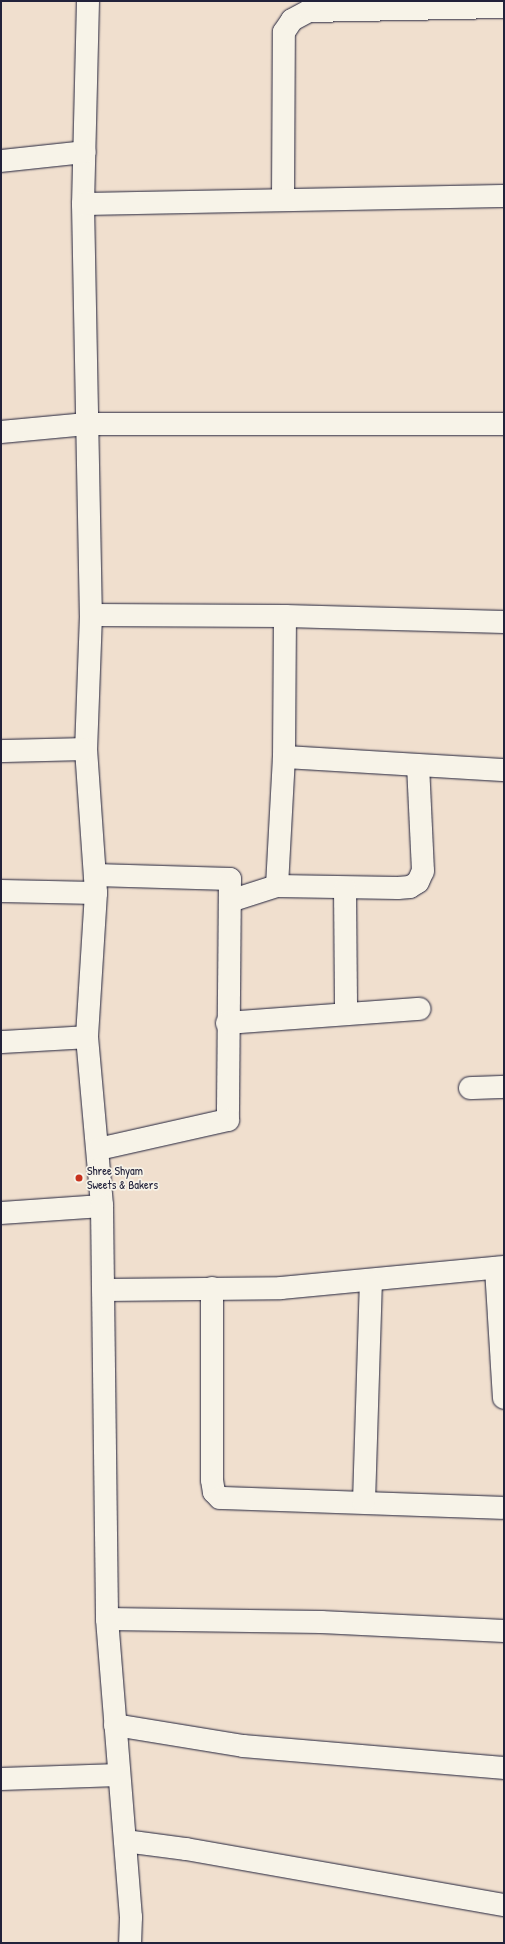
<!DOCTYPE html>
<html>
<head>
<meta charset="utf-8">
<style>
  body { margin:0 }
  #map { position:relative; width:505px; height:1944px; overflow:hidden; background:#f0dfce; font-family:"Patrick Hand",sans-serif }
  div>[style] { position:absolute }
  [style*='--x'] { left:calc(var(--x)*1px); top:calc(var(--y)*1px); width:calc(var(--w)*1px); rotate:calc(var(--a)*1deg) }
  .roads { filter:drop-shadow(0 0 1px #22223b) drop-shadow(0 0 1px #22223b) }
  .street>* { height:22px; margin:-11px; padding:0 11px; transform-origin:11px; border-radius:11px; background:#f7f3e8 }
  .secondary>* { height:22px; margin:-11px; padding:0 11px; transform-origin:11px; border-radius:11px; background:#f7f3e8 }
  .dots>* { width:11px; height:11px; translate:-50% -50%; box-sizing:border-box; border:2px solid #f7f3e8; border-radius:50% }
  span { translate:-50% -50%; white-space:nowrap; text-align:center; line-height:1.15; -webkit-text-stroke:3.5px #f7f3e8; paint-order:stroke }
  .poi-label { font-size:12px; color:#22223b }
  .left { translate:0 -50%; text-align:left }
  .frame { position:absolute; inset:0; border:2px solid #22223b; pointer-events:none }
</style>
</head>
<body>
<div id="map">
  <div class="roads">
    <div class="street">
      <div style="--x:88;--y:1;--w:203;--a:91.4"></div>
      <div style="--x:83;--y:204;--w:411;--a:88.9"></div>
      <div style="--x:91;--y:615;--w:134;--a:92.1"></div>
      <div style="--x:86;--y:749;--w:144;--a:86"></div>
      <div style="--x:96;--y:893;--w:144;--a:93.6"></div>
      <div style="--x:87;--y:1037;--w:170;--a:84.9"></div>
      <div style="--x:1;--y:161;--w:84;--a:-6.1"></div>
      <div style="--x:283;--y:200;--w:168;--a:-89.7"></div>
      <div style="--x:284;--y:32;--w:14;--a:-56"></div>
      <div style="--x:292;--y:20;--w:19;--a:-28"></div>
      <div style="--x:309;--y:11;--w:195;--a:-1.2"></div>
      <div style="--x:83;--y:204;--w:421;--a:-1.1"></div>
      <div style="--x:1;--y:432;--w:86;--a:-5.3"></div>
      <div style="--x:87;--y:424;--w:417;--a:0"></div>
      <div style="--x:91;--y:615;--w:194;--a:0.3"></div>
      <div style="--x:285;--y:616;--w:219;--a:1.6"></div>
      <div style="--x:1;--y:751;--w:85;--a:-1.3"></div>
      <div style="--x:284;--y:757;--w:220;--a:3.4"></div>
      <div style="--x:95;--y:875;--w:135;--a:1.7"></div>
      <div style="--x:230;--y:879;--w:241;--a:90.5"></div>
      <div style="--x:228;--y:1120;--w:133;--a:167.4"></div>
      <div style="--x:277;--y:886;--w:121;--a:0.9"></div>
      <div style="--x:398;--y:888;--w:12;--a:-5"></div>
      <div style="--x:410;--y:887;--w:9;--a:-32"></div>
      <div style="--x:418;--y:882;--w:12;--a:-66"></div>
      <div style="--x:423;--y:871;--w:105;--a:-92.7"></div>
      <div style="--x:345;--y:889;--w:125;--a:89.5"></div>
      <div style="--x:1;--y:891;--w:95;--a:1.2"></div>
      <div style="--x:230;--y:901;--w:49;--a:-17.7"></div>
      <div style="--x:277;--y:886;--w:129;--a:-86.9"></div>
      <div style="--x:284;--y:757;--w:141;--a:-89.6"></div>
      <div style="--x:227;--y:1023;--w:193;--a:-4.2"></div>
      <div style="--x:1;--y:1042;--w:86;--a:-3.3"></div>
      <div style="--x:470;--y:1088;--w:34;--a:-2"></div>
      <div style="--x:496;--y:1268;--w:130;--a:86.5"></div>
      <div style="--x:212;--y:1288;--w:192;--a:90"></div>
      <div style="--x:212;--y:1480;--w:12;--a:81"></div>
      <div style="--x:214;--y:1492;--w:8;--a:45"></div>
      <div style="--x:220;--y:1498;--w:282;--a:2"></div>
      <div style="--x:103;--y:1290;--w:178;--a:-0.6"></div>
      <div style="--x:281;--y:1288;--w:224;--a:-5.4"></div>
      <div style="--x:364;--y:1502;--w:221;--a:-88.2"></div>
      <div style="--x:107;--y:1619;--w:214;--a:0.8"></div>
      <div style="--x:321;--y:1622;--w:183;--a:2.8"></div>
      <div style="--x:115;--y:1725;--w:130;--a:9.3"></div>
      <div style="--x:243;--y:1746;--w:262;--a:4.8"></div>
      <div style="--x:1;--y:1779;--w:118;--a:-1.9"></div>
      <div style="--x:125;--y:1841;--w:62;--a:7.5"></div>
      <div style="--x:186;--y:1849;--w:323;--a:10"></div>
    </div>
    <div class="secondary">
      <div style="--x:1;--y:1213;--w:101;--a:-4"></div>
      <div style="--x:102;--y:1206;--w:413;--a:89.3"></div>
      <div style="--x:107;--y:1619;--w:299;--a:85.4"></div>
      <div style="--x:131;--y:1917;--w:26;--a:92"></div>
    </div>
  </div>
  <div class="dots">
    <div style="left:79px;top:1178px;background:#c8321e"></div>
  </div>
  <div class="poi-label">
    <span class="left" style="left:87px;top:1178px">Shree Shyam<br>Sweets &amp; Bakers</span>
  </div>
  <div class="frame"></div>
</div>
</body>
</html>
